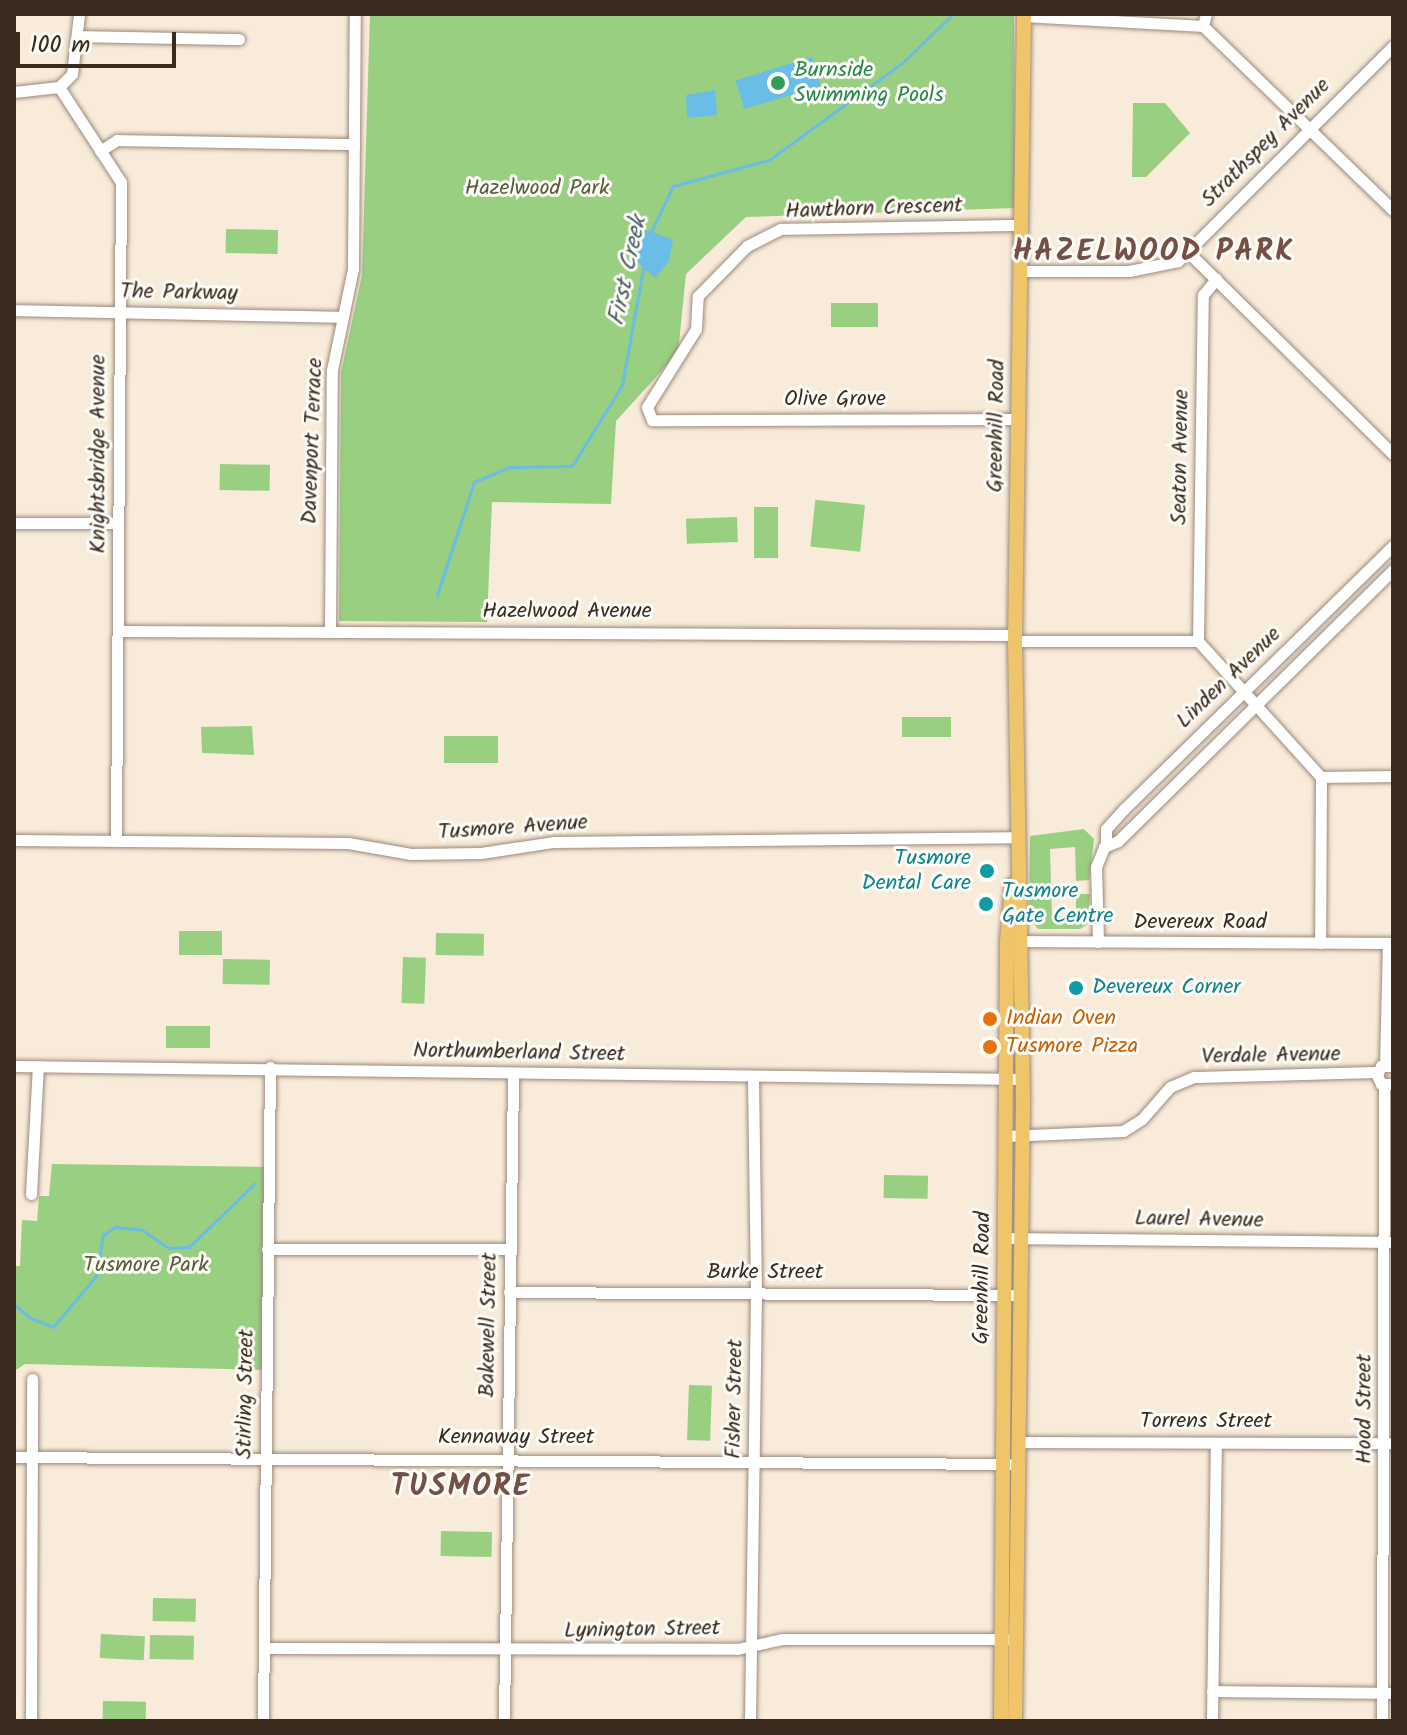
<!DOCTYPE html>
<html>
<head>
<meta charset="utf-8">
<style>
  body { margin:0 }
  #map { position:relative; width:1407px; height:1735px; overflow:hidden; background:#f9ebda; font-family:Kalam,sans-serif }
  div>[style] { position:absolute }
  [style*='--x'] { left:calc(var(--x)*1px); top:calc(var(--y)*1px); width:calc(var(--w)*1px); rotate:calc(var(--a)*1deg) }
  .green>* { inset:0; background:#98cf81; transform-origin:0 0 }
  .water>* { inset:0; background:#6abde6; transform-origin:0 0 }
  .stream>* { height:3px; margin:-1.5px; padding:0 1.5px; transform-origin:1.5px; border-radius:1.5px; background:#6abde6 }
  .roads { filter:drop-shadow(0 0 2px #9a8a7c) drop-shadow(0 0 2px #9a8a7c) }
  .minor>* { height:11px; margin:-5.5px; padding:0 5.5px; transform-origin:5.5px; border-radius:5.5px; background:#fff }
  .major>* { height:14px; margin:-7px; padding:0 7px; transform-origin:7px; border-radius:7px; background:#f0c469 }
  .dots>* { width:22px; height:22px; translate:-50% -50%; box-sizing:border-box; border:4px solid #fdfcf7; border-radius:50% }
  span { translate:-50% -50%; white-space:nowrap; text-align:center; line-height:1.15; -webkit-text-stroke:6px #fdfcf7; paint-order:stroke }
  .leisure-label { font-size:22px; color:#27864d }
  .left { translate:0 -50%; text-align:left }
  .street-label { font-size:22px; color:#3b2a1e }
  .park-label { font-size:22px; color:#575c3c }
  .culture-label { font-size:22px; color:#0d838f }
  .right { translate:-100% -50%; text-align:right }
  .food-label { font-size:22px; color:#c56008 }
  .water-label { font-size:24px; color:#4b5d64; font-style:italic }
  .district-label { font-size:30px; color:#755047; font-weight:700; letter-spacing:2px }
  .frame { position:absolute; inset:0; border:16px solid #3b2a1e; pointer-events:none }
  .scale { position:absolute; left:16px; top:32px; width:160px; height:36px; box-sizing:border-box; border:4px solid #3b2a1e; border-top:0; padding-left:10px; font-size:24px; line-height:28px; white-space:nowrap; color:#3b2a1e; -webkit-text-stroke:6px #fdfcf7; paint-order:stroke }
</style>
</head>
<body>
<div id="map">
  <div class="green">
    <div style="clip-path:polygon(370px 14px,1014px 14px,1015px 208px,746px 217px,686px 274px,678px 353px,616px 421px,611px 504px,492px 502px,487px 622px,339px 621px,341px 373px,362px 275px)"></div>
    <div style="clip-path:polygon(1133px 103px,1165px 103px,1190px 133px,1146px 177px,1132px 177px)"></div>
    <div style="left:226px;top:229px;width:52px;height:24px;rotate:1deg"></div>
    <div style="left:831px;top:303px;width:47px;height:24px"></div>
    <div style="left:220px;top:464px;width:50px;height:26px;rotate:1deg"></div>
    <div style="left:865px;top:505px;width:47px;height:50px;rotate:96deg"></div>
    <div style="left:754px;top:507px;width:24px;height:51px"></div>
    <div style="left:737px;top:517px;width:25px;height:51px;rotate:88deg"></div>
    <div style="left:902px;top:717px;width:49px;height:20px"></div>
    <div style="clip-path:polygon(252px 726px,254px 755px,202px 753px,201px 727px)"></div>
    <div style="left:444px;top:736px;width:54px;height:27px"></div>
    <div style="clip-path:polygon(1084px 829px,1094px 839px,1089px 880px,1076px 881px,1075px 847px,1050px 849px,1052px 916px,1076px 916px,1076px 894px,1090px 894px,1088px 924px,1080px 929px,1038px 929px,1029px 918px,1030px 836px)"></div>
    <div style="left:222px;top:931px;width:24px;height:43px;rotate:90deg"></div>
    <div style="left:436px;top:933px;width:48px;height:22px;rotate:1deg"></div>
    <div style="left:403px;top:957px;width:23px;height:46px;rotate:2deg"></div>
    <div style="left:223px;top:959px;width:47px;height:25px;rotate:1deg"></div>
    <div style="left:166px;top:1026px;width:44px;height:22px"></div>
    <div style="clip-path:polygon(52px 1164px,268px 1167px,266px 1370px,25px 1364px,14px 1371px,14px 1266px,20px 1266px,22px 1220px,37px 1221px,39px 1196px,49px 1196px)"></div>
    <div style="left:884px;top:1175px;width:44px;height:23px;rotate:1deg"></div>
    <div style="left:689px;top:1385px;width:23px;height:55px;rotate:2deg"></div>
    <div style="left:441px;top:1531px;width:51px;height:25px;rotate:1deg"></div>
    <div style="left:153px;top:1598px;width:43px;height:23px;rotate:1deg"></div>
    <div style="left:101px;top:1634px;width:44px;height:24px;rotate:3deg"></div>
    <div style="left:150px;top:1635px;width:44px;height:24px;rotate:1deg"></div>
    <div style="left:103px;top:1701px;width:43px;height:20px;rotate:1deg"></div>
  </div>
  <div class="water">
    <div style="left:812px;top:57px;width:30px;height:80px;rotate:73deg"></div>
    <div style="clip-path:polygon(715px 90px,717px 115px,687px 118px,686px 95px)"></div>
    <div style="clip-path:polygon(647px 230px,673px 240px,669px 261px,655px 278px,637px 262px,638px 233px)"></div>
  </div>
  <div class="stream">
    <div style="--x:650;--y:234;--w:53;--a:-64.4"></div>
    <div style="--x:673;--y:186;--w:99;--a:-15.2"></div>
    <div style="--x:769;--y:160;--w:165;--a:-36.1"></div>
    <div style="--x:902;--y:63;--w:71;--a:-43.9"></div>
    <div style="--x:437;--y:595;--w:119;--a:-71.9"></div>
    <div style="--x:474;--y:482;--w:39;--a:-23"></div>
    <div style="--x:510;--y:467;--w:62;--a:-0.9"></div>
    <div style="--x:572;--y:466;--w:95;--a:-58.3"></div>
    <div style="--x:622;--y:385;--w:118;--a:-79.7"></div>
    <div style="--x:14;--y:1304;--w:21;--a:41"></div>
    <div style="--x:30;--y:1318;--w:25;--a:21"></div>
    <div style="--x:53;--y:1327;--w:67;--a:-49.9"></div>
    <div style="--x:96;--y:1276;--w:42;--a:-80.3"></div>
    <div style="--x:103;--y:1235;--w:14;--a:-34"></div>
    <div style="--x:115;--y:1227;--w:27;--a:6"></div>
    <div style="--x:142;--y:1230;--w:32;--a:34"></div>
    <div style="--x:169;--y:1248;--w:20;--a:-3"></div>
    <div style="--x:189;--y:1247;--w:91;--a:-44.1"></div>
  </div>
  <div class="roads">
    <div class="minor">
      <div style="--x:1024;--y:16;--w:179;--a:3.2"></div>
      <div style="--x:1203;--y:26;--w:264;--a:44.1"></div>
      <div style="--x:1203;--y:26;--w:12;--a:-76"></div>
      <div style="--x:79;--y:36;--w:160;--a:1.1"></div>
      <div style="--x:59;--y:87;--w:113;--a:56.9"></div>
      <div style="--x:121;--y:182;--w:658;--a:90.44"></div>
      <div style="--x:14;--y:92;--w:45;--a:-6.3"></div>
      <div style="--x:59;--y:87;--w:18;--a:-45"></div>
      <div style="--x:72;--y:74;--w:60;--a:-83.3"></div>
      <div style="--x:100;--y:151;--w:20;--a:-33"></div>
      <div style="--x:117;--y:140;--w:237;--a:1"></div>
      <div style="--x:1188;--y:252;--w:288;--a:44.6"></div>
      <div style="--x:1022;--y:271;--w:107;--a:0"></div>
      <div style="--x:1129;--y:271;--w:50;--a:-11.5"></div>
      <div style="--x:1178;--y:261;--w:304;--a:-45"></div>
      <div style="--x:14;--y:310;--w:329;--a:1.2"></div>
      <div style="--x:1019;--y:419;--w:367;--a:179.8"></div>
      <div style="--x:652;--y:420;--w:14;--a:-111"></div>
      <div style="--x:647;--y:407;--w:92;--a:-57.9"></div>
      <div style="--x:696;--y:329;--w:33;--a:-87"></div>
      <div style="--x:698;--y:296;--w:70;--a:-45.6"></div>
      <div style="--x:747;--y:246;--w:38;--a:-27"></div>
      <div style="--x:781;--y:229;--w:241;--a:-1"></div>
      <div style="--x:14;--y:523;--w:104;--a:0"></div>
      <div style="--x:118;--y:631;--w:897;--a:0.26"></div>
      <div style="--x:330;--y:631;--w:261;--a:-89.6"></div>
      <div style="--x:332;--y:370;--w:103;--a:-78.3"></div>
      <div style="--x:353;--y:269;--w:255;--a:-89.6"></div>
      <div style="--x:1015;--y:641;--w:183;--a:0"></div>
      <div style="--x:1198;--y:641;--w:183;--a:47.9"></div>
      <div style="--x:1321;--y:777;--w:166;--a:90.3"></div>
      <div style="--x:1198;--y:641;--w:346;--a:-89.2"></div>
      <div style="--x:1203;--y:295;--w:21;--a:-51"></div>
      <div style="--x:1321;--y:777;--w:72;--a:-0.8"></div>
      <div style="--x:14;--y:840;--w:334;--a:0.5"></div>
      <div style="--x:348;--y:843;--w:64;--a:9.9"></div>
      <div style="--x:411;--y:854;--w:70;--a:-0.8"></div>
      <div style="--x:481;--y:853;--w:74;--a:-8.6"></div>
      <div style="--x:554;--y:842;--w:462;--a:-0.6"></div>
      <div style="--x:1106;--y:844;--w:15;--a:-90"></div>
      <div style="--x:1106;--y:829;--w:27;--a:-48"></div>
      <div style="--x:1124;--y:809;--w:376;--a:-44.4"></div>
      <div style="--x:1015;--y:941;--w:378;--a:0.3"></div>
      <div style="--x:1098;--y:942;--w:75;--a:-91.5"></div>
      <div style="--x:1096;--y:867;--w:22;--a:-68"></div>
      <div style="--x:1104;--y:847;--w:15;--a:-23"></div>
      <div style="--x:1118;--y:841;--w:386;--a:-44.6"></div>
      <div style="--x:1385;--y:1065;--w:122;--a:-88.6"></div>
      <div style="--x:14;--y:1066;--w:1009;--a:0.74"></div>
      <div style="--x:1393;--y:1066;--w:12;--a:180"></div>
      <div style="--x:1381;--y:1066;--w:10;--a:114"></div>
      <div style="--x:1377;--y:1075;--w:10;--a:66"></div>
      <div style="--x:1381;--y:1084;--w:12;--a:0"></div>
      <div style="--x:1007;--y:1136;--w:116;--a:-2.5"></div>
      <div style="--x:1123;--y:1131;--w:22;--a:-32"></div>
      <div style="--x:1142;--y:1119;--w:43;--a:-48.8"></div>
      <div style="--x:1170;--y:1087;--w:26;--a:-23"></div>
      <div style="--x:1194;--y:1077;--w:183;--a:-1.6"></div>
      <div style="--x:31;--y:1194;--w:128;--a:-86.9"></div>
      <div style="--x:1006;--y:1238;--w:386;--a:0.6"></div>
      <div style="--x:267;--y:1249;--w:243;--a:0"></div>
      <div style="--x:509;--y:1292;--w:512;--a:0.34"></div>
      <div style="--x:1019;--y:1442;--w:374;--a:0.2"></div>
      <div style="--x:14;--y:1457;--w:995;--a:0.4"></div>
      <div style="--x:264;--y:1648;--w:473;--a:0.1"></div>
      <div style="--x:737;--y:1649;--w:46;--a:-12.5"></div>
      <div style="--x:782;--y:1639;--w:228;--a:0"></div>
      <div style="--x:1212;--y:1691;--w:181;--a:0.6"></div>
      <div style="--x:31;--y:1721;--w:342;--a:-89.8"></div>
      <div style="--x:263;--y:1721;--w:654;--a:-89.39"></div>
      <div style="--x:504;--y:1721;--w:648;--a:-89.2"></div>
      <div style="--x:750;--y:1721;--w:428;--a:-89.2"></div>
      <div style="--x:756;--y:1293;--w:216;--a:-90.8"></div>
      <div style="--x:1212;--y:1721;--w:278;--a:-89.2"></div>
      <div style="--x:1382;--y:1721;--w:636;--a:-89.82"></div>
    </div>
    <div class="major">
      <div style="--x:1001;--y:1721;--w:780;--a:-89.56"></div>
      <div style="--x:1007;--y:941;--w:56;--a:-84.9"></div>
      <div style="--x:1015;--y:1721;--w:623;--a:-89.26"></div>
      <div style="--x:1023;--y:1098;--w:457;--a:-91"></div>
      <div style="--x:1015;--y:641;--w:627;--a:-89.18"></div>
    </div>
  </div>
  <div class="dots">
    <div style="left:778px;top:83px;background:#2e9e5b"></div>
    <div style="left:987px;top:871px;background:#0f9aa8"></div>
    <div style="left:986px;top:904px;background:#0f9aa8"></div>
    <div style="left:1076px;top:988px;background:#0f9aa8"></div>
    <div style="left:990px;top:1019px;background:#e8710a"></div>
    <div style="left:990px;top:1047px;background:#e8710a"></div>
  </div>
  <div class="leisure-label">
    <span class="left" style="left:794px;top:83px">Burnside<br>Swimming Pools</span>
  </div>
  <div class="street-label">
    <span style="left:1266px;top:143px;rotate:-45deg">Strathspey Avenue</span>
    <span style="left:874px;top:209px;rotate:-2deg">Hawthorn Crescent</span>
    <span style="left:179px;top:293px;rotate:1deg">The Parkway</span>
    <span style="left:835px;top:400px">Olive Grove</span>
    <span style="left:997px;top:426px;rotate:-89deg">Greenhill Road</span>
    <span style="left:313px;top:441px;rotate:-88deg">Davenport Terrace</span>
    <span style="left:99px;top:454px;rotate:-90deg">Knightsbridge Avenue</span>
    <span style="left:1181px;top:457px;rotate:-89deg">Seaton Avenue</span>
    <span style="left:567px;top:612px">Hazelwood Avenue</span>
    <span style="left:1229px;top:678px;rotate:-44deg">Linden Avenue</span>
    <span style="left:513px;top:828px;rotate:-4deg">Tusmore Avenue</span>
    <span style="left:1200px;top:923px">Devereux Road</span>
    <span style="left:519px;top:1053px;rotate:1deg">Northumberland Street</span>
    <span style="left:1271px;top:1056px;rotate:-1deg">Verdale Avenue</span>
    <span style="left:1199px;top:1220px;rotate:1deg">Laurel Avenue</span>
    <span style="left:765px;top:1273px">Burke Street</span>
    <span style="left:983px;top:1278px;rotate:-89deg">Greenhill Road</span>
    <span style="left:489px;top:1325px;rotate:-89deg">Bakewell Street</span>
    <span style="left:246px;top:1394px;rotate:-89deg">Stirling Street</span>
    <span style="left:735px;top:1399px;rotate:-89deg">Fisher Street</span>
    <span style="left:1365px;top:1409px;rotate:-90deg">Hood Street</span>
    <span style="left:1206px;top:1422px">Torrens Street</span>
    <span style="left:516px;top:1438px">Kennaway Street</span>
    <span style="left:642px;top:1630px;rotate:-1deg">Lynington Street</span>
  </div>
  <div class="park-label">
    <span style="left:537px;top:189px">Hazelwood Park</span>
    <span style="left:146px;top:1266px">Tusmore Park</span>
  </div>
  <div class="culture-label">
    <span class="right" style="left:971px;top:871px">Tusmore<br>Dental Care</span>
    <span class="left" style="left:1002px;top:904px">Tusmore<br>Gate Centre</span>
    <span class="left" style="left:1092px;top:988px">Devereux Corner</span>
  </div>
  <div class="food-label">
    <span class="left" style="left:1006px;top:1019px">Indian Oven</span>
    <span class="left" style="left:1006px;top:1047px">Tusmore Pizza</span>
  </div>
  <div class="water-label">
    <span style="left:628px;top:271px;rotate:-78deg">First Creek</span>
  </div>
  <div class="district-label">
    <span style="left:1154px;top:252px">HAZELWOOD PARK</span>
    <span style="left:461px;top:1487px">TUSMORE</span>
  </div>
  <div class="frame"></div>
  <div class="scale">100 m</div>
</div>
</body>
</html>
